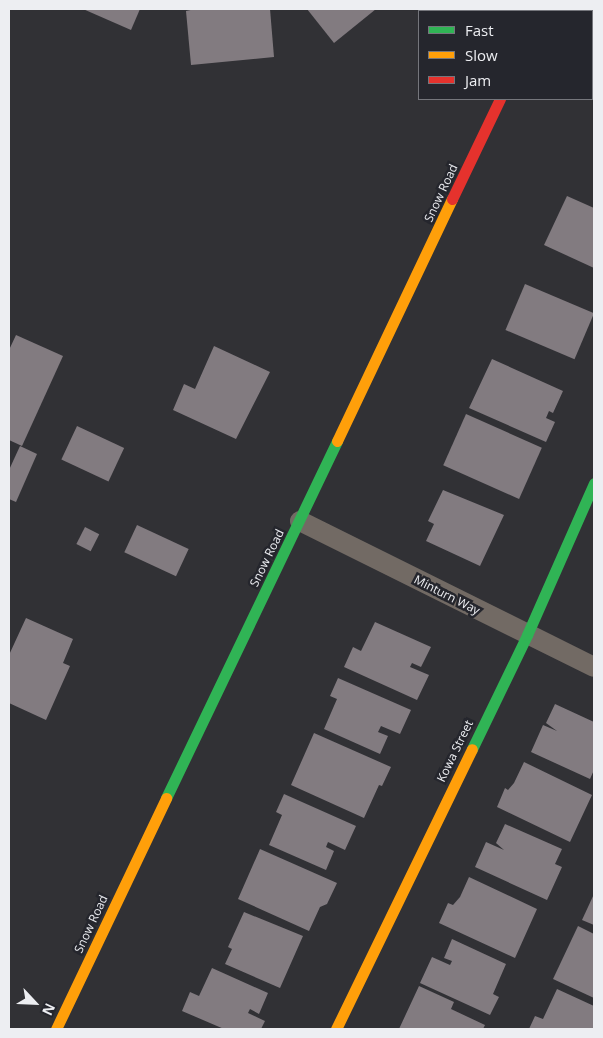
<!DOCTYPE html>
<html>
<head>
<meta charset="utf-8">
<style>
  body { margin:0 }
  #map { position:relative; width:603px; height:1038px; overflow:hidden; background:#313135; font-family:"Open Sans",sans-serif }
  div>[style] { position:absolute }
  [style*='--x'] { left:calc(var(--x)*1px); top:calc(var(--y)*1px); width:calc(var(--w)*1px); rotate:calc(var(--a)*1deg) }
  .building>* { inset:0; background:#827b80; transform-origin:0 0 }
  .street>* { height:20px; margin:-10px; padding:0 10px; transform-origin:10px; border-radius:10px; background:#726a64 }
  .fast>* { height:11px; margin:-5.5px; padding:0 5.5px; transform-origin:5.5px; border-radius:5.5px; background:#30b455 }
  .slow>* { height:11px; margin:-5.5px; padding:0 5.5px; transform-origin:5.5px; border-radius:5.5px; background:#ff9f0a }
  .jam>* { height:11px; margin:-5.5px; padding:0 5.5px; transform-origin:5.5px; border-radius:5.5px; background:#e5322d }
  span { translate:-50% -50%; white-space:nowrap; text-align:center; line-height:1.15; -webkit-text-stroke:5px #25262d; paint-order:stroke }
  .street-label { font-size:12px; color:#edeef2 }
  .frame { position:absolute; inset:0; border:10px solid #edeef2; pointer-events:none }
  .legend { position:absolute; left:418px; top:10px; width:175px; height:90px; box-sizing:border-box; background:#25262d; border:1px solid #75767c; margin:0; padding:6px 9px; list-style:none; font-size:15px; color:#edeef2 }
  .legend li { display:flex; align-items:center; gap:10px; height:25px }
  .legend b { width:25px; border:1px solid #75767c }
  .north { position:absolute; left:10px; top:978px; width:50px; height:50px; -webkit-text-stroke:4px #25262d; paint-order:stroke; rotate:115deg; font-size:14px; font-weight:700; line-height:20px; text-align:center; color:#edeef2 }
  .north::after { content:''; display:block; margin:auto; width:18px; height:22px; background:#edeef2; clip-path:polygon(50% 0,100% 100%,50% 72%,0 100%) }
</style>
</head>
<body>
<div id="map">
  <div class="building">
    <div style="clip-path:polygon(83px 9px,140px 9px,131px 30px)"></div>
    <div style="clip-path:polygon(195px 9px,270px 9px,274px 57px,191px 65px,186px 11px)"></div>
    <div style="clip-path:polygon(307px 9px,376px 9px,334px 43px)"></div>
    <div style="clip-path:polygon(567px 196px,594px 208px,594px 268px,544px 245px)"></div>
    <div style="left:525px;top:284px;width:75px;height:50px;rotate:23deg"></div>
    <div style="clip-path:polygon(16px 335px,63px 356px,22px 446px,9px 440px,9px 350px)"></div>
    <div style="clip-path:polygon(214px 346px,270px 372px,236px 439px,173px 410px,184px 384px,195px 389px)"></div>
    <div style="clip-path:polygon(492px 359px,563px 391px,553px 413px,549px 411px,546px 418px,555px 422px,546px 442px,469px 408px)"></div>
    <div style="left:466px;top:414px;width:83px;height:56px;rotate:24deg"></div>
    <div style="left:77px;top:426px;width:52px;height:37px;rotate:25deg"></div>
    <div style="clip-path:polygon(20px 446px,37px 454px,16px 502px,9px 499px,9px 470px)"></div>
    <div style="clip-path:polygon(443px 490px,504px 515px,480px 566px,426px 541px,434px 524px,428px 521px)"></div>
    <div style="left:137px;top:525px;width:57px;height:30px;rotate:25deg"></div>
    <div style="left:85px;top:527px;width:16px;height:19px;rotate:27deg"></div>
    <div style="clip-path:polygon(26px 618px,73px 639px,63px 663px,70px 666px,46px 720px,9px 703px,9px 655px)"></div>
    <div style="clip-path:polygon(375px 622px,431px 647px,421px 667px,412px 663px,410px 667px,429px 675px,417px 700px,344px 667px,353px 647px,361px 651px)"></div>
    <div style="clip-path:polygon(338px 678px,411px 710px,400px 734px,381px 726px,378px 732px,388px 736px,380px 754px,324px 729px,337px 699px,330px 696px)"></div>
    <div style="clip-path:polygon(555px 704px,594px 722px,594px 770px,590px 779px,531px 752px,543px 725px,557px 731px,546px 723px)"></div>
    <div style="clip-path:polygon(314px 733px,391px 767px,382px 786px,379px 785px,364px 818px,291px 785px)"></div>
    <div style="clip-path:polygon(524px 762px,592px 795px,570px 842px,497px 807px,505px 788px,508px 790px,514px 783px)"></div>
    <div style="clip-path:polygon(284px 794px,356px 826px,345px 850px,328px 842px,326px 847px,334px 851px,326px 870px,269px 845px,282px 815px,276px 812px)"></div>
    <div style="clip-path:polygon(505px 824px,562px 849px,555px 864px,562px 867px,547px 900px,475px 867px,486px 842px,504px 850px,496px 843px)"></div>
    <div style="clip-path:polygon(260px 849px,337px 883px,327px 904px,320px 907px,309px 931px,238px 899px)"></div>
    <div style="clip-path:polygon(469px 877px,537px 909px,515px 958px,439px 923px,448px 903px,453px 905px,460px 897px)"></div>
    <div style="clip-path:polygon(594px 894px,594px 925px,582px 920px)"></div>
    <div style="clip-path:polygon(244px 912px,303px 936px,280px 988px,225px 964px,232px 949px,228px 947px)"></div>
    <div style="clip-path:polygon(578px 926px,594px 934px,594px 998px,553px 979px)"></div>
    <div style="clip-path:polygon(452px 939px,506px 964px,493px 994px,499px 997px,490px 1015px,420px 983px,432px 957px,450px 965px,452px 961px,444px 958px)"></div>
    <div style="clip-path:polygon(212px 968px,268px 993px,259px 1014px,250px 1009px,248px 1013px,265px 1021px,261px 1029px,224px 1029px,182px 1011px,190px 992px,199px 996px)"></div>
    <div style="clip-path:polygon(419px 986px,454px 1002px,451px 1009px,485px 1025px,483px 1029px,399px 1029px)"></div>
    <div style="clip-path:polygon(557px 989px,594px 1006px,594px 1029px,529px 1029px,535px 1016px,543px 1019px)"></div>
  </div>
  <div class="street">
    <div style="--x:300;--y:521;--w:328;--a:26.4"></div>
  </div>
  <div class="fast">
    <div style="--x:472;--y:749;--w:127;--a:-64.2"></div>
    <div style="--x:527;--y:635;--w:166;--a:-66.2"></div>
    <div style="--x:166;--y:798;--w:396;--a:-64.4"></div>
  </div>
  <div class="slow">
    <div style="--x:337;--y:441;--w:268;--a:-64.6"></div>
    <div style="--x:56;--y:1029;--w:256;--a:-64.5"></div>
    <div style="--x:336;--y:1029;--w:311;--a:-64.1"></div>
  </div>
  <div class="jam">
    <div style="--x:542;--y:11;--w:2;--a:-63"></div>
    <div style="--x:452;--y:199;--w:111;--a:-64.4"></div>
  </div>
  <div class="street-label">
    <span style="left:441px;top:193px;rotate:-65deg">Snow Road</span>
    <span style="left:267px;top:558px;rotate:-64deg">Snow Road</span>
    <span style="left:447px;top:595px;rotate:27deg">Minturn Way</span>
    <span style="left:455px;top:751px;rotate:-64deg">Kowa Street</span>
    <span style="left:91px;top:924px;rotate:-65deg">Snow Road</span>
  </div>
  <div class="frame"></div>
  <ul class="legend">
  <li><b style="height:6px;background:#30b455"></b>Fast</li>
  <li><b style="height:6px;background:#ff9f0a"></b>Slow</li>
  <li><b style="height:6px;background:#e5322d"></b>Jam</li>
  </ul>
  <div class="north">N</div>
</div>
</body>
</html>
